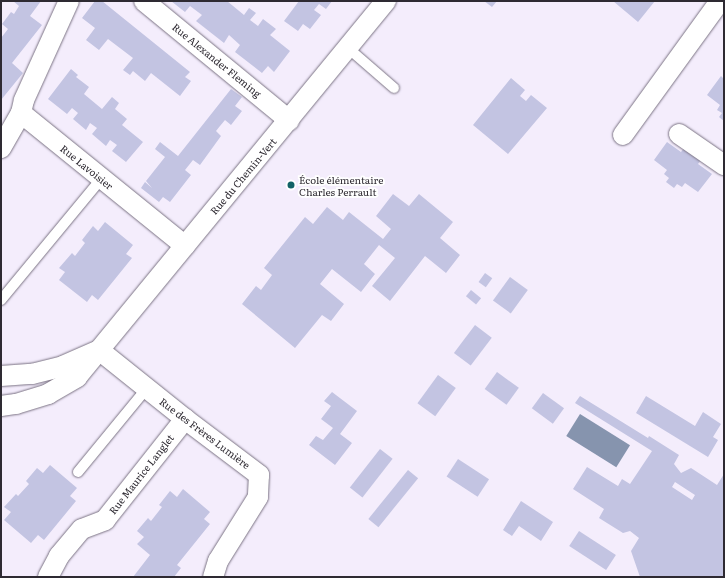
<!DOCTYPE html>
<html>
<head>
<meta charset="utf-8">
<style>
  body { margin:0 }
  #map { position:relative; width:725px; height:578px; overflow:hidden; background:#f4edfc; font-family:Literata,serif }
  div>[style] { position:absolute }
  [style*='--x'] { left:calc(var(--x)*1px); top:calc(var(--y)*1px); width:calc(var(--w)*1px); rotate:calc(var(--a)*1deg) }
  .water>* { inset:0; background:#8694ae; transform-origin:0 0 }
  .building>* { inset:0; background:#c3c4e2; transform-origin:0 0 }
  .roads { filter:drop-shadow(0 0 1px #7b7384) drop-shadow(0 0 1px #7b7384) }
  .service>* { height:10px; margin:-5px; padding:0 5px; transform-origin:5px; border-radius:5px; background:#fff }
  .minor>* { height:20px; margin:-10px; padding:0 10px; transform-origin:10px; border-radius:10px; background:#fff }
  .dots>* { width:11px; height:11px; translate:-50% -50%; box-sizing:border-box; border:2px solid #fff; border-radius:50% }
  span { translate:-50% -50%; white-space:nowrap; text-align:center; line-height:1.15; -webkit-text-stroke:3.5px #fff; paint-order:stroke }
  .street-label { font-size:10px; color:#2e2a32 }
  .poi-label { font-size:10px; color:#2e2a32 }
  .left { translate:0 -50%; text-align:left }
  .frame { position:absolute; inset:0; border:2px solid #2e2a32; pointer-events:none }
</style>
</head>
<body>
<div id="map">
  <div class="water">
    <div style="left:580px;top:414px;width:59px;height:26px;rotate:32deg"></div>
  </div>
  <div class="building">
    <div style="clip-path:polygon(13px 1px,41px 1px,30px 16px,42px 25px,12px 63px,23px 73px,1px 100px,1px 38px,8px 29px,2px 24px,11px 12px,14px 14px,19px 6px)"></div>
    <div style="clip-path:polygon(95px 1px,102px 1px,190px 72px,185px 77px,191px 81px,180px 96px,151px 73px,145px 81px,133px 71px,130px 75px,123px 70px,133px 58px,108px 39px,99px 50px,86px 40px,95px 28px,82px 18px)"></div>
    <div style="clip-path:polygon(171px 1px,227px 1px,244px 15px,249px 8px,256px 13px,250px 20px,258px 26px,263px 19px,276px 29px,270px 35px,290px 51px,274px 72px,268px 66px,262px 73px,235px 52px,240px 45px,229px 35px,224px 43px,196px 21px,202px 15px,190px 6px,185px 12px)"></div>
    <div style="clip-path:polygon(299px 1px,332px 1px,326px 9px,319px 4px,314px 10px,321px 15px,310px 29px,303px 24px,298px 31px,284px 21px)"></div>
    <div style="clip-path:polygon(484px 1px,497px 1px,492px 7px)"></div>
    <div style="clip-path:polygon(613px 1px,655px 1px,638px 22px)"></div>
    <div style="clip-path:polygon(71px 69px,78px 75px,76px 77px,89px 87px,84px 94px,102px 109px,112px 97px,119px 103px,115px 109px,127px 119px,122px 125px,143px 142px,126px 162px,112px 151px,117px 145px,110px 140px,106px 146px,92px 134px,97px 128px,90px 123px,86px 130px,73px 119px,78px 113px,72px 108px,67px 114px,48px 99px)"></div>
    <div style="clip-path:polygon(721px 76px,724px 79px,724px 121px,719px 117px,722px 113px,717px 110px,720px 105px,707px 95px)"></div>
    <div style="clip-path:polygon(511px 78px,525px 90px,520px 96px,526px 101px,531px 95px,547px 108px,508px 154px,473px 125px)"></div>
    <div style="clip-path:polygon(231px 89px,242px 97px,235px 106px,242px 111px,231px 125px,225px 120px,220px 126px,216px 131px,221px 136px,200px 165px,193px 160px,185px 170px,191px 175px,170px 202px,163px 197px,159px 202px,141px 188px,145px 182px,152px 188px,146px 181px,165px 157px,155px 149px,160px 142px,178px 156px)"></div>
    <div style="clip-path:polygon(667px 142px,681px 152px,684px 148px,701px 160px,698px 164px,712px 174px,698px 192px,685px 183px,682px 187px,677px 184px,674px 188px,666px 182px,669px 178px,664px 174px,667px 170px,654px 160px)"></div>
    <div style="clip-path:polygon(393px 194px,409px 206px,419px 194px,453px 222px,440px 238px,460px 255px,446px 273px,425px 256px,390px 301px,372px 286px,395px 258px,379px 245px,364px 264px,375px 274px,361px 292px,332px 269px,320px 284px,344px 304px,331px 321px,322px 315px,295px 348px,242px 304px,256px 286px,261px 290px,272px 275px,264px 268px,305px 217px,313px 224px,327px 207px,343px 220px,349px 212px,383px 239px,391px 229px,376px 216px)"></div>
    <div style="clip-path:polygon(105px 222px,133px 245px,126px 254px,132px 258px,98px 300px,92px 295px,87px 302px,59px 280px,65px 272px,59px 268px,72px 253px,75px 256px,85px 243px,82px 240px,93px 226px,98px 231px)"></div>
    <div style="left:485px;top:273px;width:9px;height:11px;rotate:36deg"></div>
    <div style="left:510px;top:277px;width:22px;height:29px;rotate:36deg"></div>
    <div style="left:471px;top:290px;width:13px;height:8px;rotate:39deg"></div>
    <div style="left:475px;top:325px;width:21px;height:35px;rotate:37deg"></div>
    <div style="left:497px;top:372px;width:27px;height:21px;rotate:36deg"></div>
    <div style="left:438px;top:375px;width:22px;height:35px;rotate:36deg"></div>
    <div style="clip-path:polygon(332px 392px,357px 411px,340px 434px,352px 443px,335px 465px,309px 445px,316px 436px,323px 440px,333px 428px,321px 419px,331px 406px,324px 401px)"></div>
    <div style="left:543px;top:393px;width:26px;height:19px;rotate:36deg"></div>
    <div style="clip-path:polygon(evenodd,580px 396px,648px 438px,649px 436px,679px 455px,674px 464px,681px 473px,691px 468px,717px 485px,724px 474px,724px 577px,640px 577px,631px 551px,639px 538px,630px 531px,623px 533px,599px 518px,604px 509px,573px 489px,587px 467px,618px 486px,622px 479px,630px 484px,652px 451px,575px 403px,580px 396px,675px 482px,695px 495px,692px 500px,672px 487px,675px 482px)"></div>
    <div style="clip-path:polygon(646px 396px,695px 426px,703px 412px,721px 424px,713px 437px,718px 440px,708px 457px,636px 413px)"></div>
    <div style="left:380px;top:449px;width:16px;height:49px;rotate:38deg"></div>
    <div style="left:458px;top:459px;width:37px;height:21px;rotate:33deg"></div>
    <div style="clip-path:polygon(50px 465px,77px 488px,70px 496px,76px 501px,44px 540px,38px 535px,31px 543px,4px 520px,11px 512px,4px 507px,16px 494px,18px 496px,29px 484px,26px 481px,37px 468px,43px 473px)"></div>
    <div style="left:408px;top:470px;width:13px;height:63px;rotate:39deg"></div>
    <div style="clip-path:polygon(183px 489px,210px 512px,204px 519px,210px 524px,177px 565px,181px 568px,174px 577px,133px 577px,150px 555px,137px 544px,144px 537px,137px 531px,148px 518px,151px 521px,162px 507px,159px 505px,170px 491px,177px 497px)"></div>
    <div style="clip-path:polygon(521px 501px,553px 522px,541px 541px,519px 526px,512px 536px,503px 530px)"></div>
    <div style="left:579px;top:531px;width:44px;height:18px;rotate:33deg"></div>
  </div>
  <div class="roads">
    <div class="service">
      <div style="--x:348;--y:48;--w:61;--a:41"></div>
      <div style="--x:1;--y:300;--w:157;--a:-50.4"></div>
      <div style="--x:78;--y:472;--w:109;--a:-50.6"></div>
    </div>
    <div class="minor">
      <div style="--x:144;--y:1;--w:188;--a:39.4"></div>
      <div style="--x:21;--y:113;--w:211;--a:39"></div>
      <div style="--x:679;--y:134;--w:55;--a:34.6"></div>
      <div style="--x:623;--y:135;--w:165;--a:-54.1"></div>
      <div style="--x:1;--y:148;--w:40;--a:-60.3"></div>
      <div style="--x:21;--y:113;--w:13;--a:-77"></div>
      <div style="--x:24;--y:100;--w:109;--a:-65.6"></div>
      <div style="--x:99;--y:350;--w:110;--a:38.7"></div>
      <div style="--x:185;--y:419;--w:93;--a:37.1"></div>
      <div style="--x:259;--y:475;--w:22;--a:93"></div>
      <div style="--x:258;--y:497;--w:75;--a:122"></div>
      <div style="--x:218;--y:561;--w:17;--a:107"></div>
      <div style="--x:1;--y:376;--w:31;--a:-4"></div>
      <div style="--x:32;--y:374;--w:32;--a:-14"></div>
      <div style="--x:63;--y:366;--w:35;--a:-24"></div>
      <div style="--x:1;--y:406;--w:15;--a:-8"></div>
      <div style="--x:16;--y:404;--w:34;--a:-17"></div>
      <div style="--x:48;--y:394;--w:34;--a:-30"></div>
      <div style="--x:77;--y:377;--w:487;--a:-50.6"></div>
      <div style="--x:48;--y:577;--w:24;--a:-62"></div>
      <div style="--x:59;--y:556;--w:35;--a:-50"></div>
      <div style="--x:82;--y:529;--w:25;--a:-21"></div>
      <div style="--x:105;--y:520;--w:129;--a:-51.6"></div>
    </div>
  </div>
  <div class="dots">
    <div style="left:291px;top:185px;background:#136367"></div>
  </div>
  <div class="street-label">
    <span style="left:217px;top:60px;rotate:39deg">Rue Alexander Fleming</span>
    <span style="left:87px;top:167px;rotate:39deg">Rue Lavoisier</span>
    <span style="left:243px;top:176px;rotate:-50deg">Rue du Chemin-Vert</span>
    <span style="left:205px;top:433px;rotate:37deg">Rue des Frères Lumière</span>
    <span style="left:141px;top:474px;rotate:-52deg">Rue Maurice Langlet</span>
  </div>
  <div class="poi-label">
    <span class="left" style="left:299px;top:185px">École élémentaire<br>Charles Perrault</span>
  </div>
  <div class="frame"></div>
</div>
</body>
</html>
